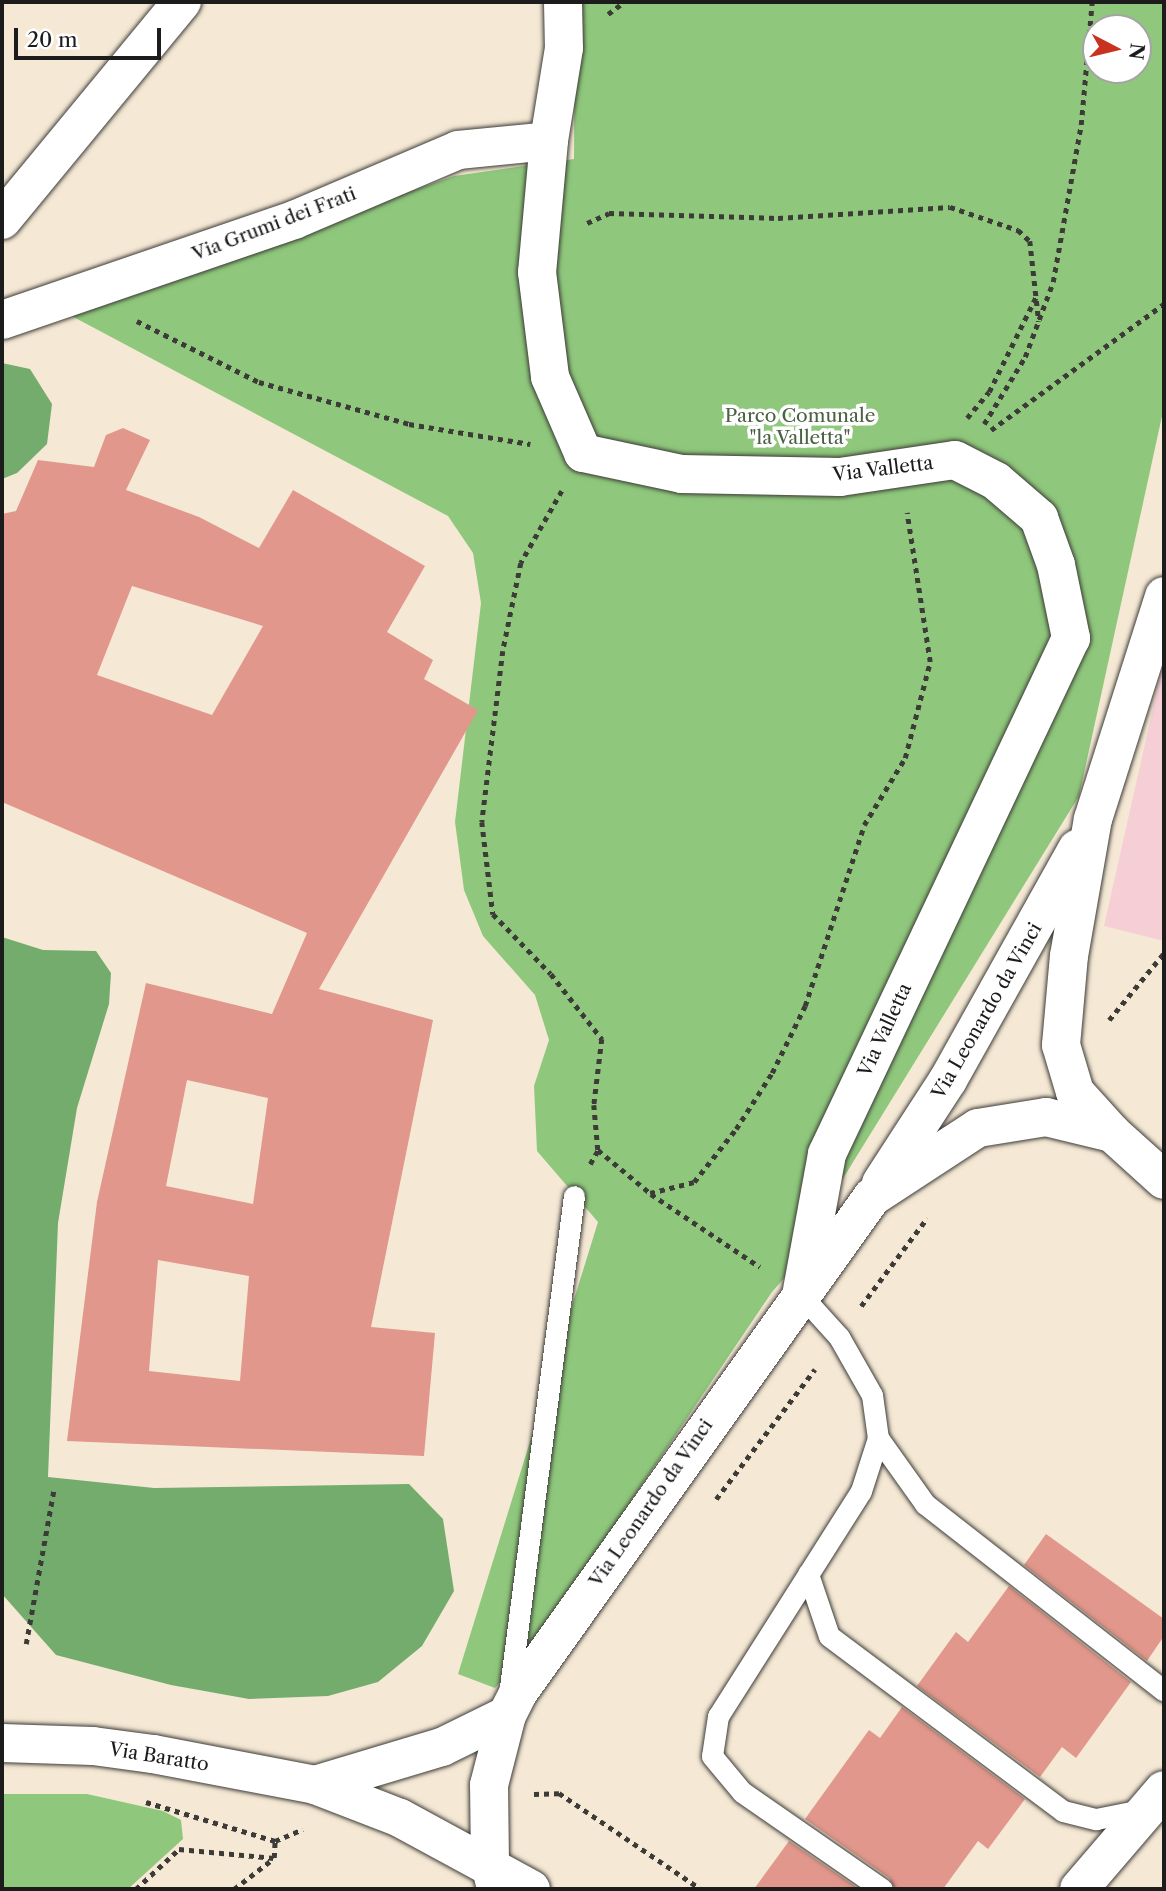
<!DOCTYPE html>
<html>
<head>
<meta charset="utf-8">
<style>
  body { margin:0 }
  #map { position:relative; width:1166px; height:1891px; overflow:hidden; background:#f5e9d5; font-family:"Libre Caslon Text",serif }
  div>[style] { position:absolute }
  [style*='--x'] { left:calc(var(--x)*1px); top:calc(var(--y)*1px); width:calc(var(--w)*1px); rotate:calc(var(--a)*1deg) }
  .built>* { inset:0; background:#f6cfd6 }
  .green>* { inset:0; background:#8fc87c }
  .forest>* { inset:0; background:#73ac6c }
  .building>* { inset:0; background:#e1978b }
  .path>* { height:4.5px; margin-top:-2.25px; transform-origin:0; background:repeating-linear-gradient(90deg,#3d3b38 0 5px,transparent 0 10px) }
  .roads { filter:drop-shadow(0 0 2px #3d3b38) drop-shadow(0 0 2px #3d3b38) }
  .service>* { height:21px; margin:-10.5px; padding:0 10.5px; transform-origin:10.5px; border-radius:10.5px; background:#fff }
  .minor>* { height:38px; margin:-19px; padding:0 19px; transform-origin:19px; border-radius:19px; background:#fff }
  .tertiary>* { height:38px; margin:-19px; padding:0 19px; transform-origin:19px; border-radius:19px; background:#fff }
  span { translate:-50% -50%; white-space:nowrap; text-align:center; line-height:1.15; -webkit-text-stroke:7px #fff; paint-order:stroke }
  .street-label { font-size:19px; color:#1c1c1c }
  .park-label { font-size:19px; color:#4a6142 }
  .frame { position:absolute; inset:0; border:4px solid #1c1c1c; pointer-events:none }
  .north { position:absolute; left:1082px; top:14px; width:70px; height:70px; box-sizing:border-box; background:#fff; border:2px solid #a4a4a4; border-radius:50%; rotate:97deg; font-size:19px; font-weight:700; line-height:28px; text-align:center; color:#1c1c1c }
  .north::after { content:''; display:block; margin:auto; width:24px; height:32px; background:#c8321e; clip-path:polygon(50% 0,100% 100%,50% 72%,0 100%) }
  .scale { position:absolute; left:14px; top:28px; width:147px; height:32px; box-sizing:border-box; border:4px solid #1c1c1c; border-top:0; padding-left:9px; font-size:21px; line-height:24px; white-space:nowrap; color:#1c1c1c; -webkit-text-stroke:5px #fff; paint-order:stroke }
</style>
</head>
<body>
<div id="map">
  <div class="built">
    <div style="clip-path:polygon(1164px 659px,1164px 941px,1104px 926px)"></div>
  </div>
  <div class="green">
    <div style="clip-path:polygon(evenodd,575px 2px,1164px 2px,1164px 407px,1079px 796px,805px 1240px,795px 1266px,772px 1292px,536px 1642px,495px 1688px,458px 1674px,598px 1222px,537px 1151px,534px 1086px,549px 1040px,535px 995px,483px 936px,464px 890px,455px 822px,481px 603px,473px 553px,448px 516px,66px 313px,454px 176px,574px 159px,575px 2px,1096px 28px,1138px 28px,1138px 70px,1096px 70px,1096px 28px)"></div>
    <div style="clip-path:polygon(2px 1794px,87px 1794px,163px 1811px,181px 1820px,183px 1839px,128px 1889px,2px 1889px)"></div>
  </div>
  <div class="forest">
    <div style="clip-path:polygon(2px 363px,30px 369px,52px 404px,47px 444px,17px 473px,2px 479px)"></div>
    <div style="clip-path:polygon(2px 937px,43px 950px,96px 951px,111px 973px,109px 1004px,77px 1108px,58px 1223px,48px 1477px,154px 1488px,409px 1484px,443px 1519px,454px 1591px,422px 1646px,378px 1682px,328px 1696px,249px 1699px,171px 1685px,56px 1655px,2px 1594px)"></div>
  </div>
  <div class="building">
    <div style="clip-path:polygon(evenodd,123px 428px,150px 440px,126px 490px,199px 517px,259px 548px,293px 490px,425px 566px,387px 632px,433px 660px,424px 679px,478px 710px,319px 989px,433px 1020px,371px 1327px,435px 1333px,424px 1456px,67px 1441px,97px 1202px,146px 983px,272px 1014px,307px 933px,2px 802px,2px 514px,16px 511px,38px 460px,94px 467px,106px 435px,123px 428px,132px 586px,263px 626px,212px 715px,97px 675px,132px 586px,123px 428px,187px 1080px,268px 1098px,253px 1204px,166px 1186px,187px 1080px,123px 428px,158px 1260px,249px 1276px,240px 1381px,149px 1371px,158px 1260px)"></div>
    <div style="clip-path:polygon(1046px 1534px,1164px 1619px,1164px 1636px,1147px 1661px,1024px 1565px)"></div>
    <div style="clip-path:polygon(1009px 1586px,1131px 1682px,1076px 1758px,1062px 1747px,1040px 1777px,917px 1686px,956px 1632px,968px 1642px)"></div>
    <div style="clip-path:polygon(902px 1707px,1025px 1799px,988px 1849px,978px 1841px,943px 1889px,895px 1889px,889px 1878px,805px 1819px,869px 1730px,880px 1738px)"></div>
    <div style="clip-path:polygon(789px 1841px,859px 1889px,754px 1889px)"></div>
  </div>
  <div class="path">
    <div style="--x:608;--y:14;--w:20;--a:-37"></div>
    <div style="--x:587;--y:223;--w:24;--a:-24"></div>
    <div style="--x:609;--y:213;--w:169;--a:1.7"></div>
    <div style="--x:778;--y:218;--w:172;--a:-3.7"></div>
    <div style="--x:950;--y:207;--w:72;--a:18.7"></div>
    <div style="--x:1018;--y:230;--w:16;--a:43"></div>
    <div style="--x:1030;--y:241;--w:81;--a:83.7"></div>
    <div style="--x:137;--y:321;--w:136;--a:26.6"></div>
    <div style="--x:259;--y:382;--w:156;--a:15.6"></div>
    <div style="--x:409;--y:424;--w:123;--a:9.4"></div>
    <div style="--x:967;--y:418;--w:34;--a:-50"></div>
    <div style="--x:989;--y:392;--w:106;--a:-63.7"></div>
    <div style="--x:984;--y:424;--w:79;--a:-58.5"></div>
    <div style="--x:1025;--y:357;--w:80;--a:-69.5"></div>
    <div style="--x:1053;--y:282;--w:159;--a:-79.9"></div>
    <div style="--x:1081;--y:125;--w:123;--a:-84.9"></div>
    <div style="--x:991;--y:430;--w:214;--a:-36.1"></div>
    <div style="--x:562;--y:491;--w:83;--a:119.7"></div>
    <div style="--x:521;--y:563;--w:90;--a:101.6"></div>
    <div style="--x:503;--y:651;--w:172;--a:97"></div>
    <div style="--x:482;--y:822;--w:93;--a:83.2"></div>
    <div style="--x:493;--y:914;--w:83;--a:46"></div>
    <div style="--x:551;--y:974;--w:83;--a:51.9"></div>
    <div style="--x:602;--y:1039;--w:66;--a:96.9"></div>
    <div style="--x:594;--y:1105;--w:45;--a:84.9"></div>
    <div style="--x:598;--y:1150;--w:67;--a:39.6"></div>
    <div style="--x:650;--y:1193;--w:45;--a:-14"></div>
    <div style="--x:694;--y:1182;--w:68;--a:-51.6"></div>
    <div style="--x:736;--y:1129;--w:67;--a:-57.3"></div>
    <div style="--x:772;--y:1073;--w:75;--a:-63.8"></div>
    <div style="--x:805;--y:1006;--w:190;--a:-71.9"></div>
    <div style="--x:864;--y:825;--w:79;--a:-58.5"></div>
    <div style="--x:905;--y:758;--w:99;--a:-75.4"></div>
    <div style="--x:930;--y:662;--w:151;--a:-98.8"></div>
    <div style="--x:1109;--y:1020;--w:87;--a:-50.6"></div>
    <div style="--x:590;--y:1164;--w:16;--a:-60"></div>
    <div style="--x:651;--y:1194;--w:131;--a:33.8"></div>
    <div style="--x:861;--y:1306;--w:110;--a:-53.1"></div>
    <div style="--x:716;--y:1499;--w:163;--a:-52.7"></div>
    <div style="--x:26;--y:1644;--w:158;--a:-79.8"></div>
    <div style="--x:534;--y:1794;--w:25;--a:-2"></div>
    <div style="--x:559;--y:1793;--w:171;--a:34.1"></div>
    <div style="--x:146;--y:1802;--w:135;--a:16.8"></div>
    <div style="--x:275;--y:1841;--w:30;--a:-23"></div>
    <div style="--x:136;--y:1889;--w:59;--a:-42.9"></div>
    <div style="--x:179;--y:1849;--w:95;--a:5.4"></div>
    <div style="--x:274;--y:1858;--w:17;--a:-87"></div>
    <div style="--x:234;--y:1889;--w:49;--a:-37.6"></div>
  </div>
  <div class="roads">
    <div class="service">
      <div style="--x:801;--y:1295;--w:57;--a:47.9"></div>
      <div style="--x:839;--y:1337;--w:67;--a:60.4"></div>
      <div style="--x:872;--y:1395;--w:43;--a:82.1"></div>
      <div style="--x:878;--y:1438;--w:56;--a:107.8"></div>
      <div style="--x:861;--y:1491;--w:267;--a:122.4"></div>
      <div style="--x:718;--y:1716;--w:40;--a:98.5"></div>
      <div style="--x:712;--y:1756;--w:47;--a:50.2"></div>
      <div style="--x:742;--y:1792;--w:170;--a:34.7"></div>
      <div style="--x:878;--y:1438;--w:81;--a:54.5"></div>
      <div style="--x:925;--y:1504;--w:303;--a:38"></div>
      <div style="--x:808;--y:1574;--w:65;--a:71.3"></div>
      <div style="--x:829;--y:1636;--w:292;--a:36.8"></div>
      <div style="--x:1063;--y:1811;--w:34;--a:14"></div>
      <div style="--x:1096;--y:1819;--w:51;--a:-11.3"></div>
      <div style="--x:509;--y:1695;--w:503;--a:-82.58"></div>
    </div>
    <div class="minor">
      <div style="--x:563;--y:2;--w:46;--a:88.8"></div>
      <div style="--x:564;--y:48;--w:94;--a:99.2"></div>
      <div style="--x:549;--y:141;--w:132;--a:95.2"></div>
      <div style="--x:537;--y:272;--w:106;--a:82.9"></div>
      <div style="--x:550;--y:377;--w:83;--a:66.5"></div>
      <div style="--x:583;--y:453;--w:101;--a:12"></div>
      <div style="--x:682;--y:474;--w:158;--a:1.1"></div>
      <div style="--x:840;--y:477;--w:116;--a:-8.4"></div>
      <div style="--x:955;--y:460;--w:46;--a:27.1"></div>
      <div style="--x:996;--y:481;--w:57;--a:40.7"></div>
      <div style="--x:1039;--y:518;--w:50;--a:70.1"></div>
      <div style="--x:1056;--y:565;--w:75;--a:78.4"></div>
      <div style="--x:1071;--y:638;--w:571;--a:115.31"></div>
      <div style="--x:827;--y:1154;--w:143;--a:100.4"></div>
      <div style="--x:2;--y:220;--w:283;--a:-50.5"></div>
      <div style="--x:2;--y:320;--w:309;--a:-18.9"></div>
      <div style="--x:294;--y:220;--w:178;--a:-23.1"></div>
      <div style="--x:458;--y:150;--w:91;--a:-5.6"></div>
    </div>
    <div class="tertiary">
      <div style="--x:1112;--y:1133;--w:55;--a:-132.1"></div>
      <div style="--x:1075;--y:1092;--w:49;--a:-106.6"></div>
      <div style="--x:1061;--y:1045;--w:89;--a:-84.9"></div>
      <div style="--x:1069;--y:956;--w:139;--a:-80.1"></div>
      <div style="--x:1093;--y:819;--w:234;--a:-72.3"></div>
      <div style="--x:881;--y:1183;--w:123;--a:-57"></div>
      <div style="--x:948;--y:1080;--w:265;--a:-60.8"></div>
      <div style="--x:2;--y:1743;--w:91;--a:1.9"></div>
      <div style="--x:93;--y:1746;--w:61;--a:7.6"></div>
      <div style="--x:153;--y:1754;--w:165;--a:10.8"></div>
      <div style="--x:315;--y:1785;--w:91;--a:21.2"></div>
      <div style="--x:400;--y:1818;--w:149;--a:28.5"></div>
      <div style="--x:315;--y:1785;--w:133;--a:-16.7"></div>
      <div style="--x:442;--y:1747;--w:72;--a:-26.2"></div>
      <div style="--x:496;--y:1889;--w:26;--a:-103"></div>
      <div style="--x:490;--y:1864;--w:79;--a:-90.7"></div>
      <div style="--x:489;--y:1785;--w:72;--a:-75.6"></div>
      <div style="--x:507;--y:1715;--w:25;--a:-63"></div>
      <div style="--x:518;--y:1693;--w:609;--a:-54.48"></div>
      <div style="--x:872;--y:1197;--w:126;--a:-33.1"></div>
      <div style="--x:978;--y:1128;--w:69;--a:-9.2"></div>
      <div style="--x:1046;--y:1117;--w:68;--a:13.6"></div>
      <div style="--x:1112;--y:1133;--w:70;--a:42.1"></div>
      <div style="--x:1079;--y:1889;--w:130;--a:-49.4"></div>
    </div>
  </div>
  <div class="street-label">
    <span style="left:274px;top:224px;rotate:-21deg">Via Grumi dei Frati</span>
    <span style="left:883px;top:469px;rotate:-7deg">Via Valletta</span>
    <span style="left:987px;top:1011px;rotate:-60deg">Via Leonardo da Vinci</span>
    <span style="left:885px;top:1030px;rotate:-65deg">Via Valletta</span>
    <span style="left:651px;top:1503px;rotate:-55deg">Via Leonardo da Vinci</span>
    <span style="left:159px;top:1757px;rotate:9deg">Via Baratto</span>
  </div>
  <div class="park-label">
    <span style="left:800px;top:427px">Parco Comunale<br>"la Valletta"</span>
  </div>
  <div class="frame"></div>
  <div class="north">N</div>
  <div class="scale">20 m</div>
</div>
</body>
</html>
